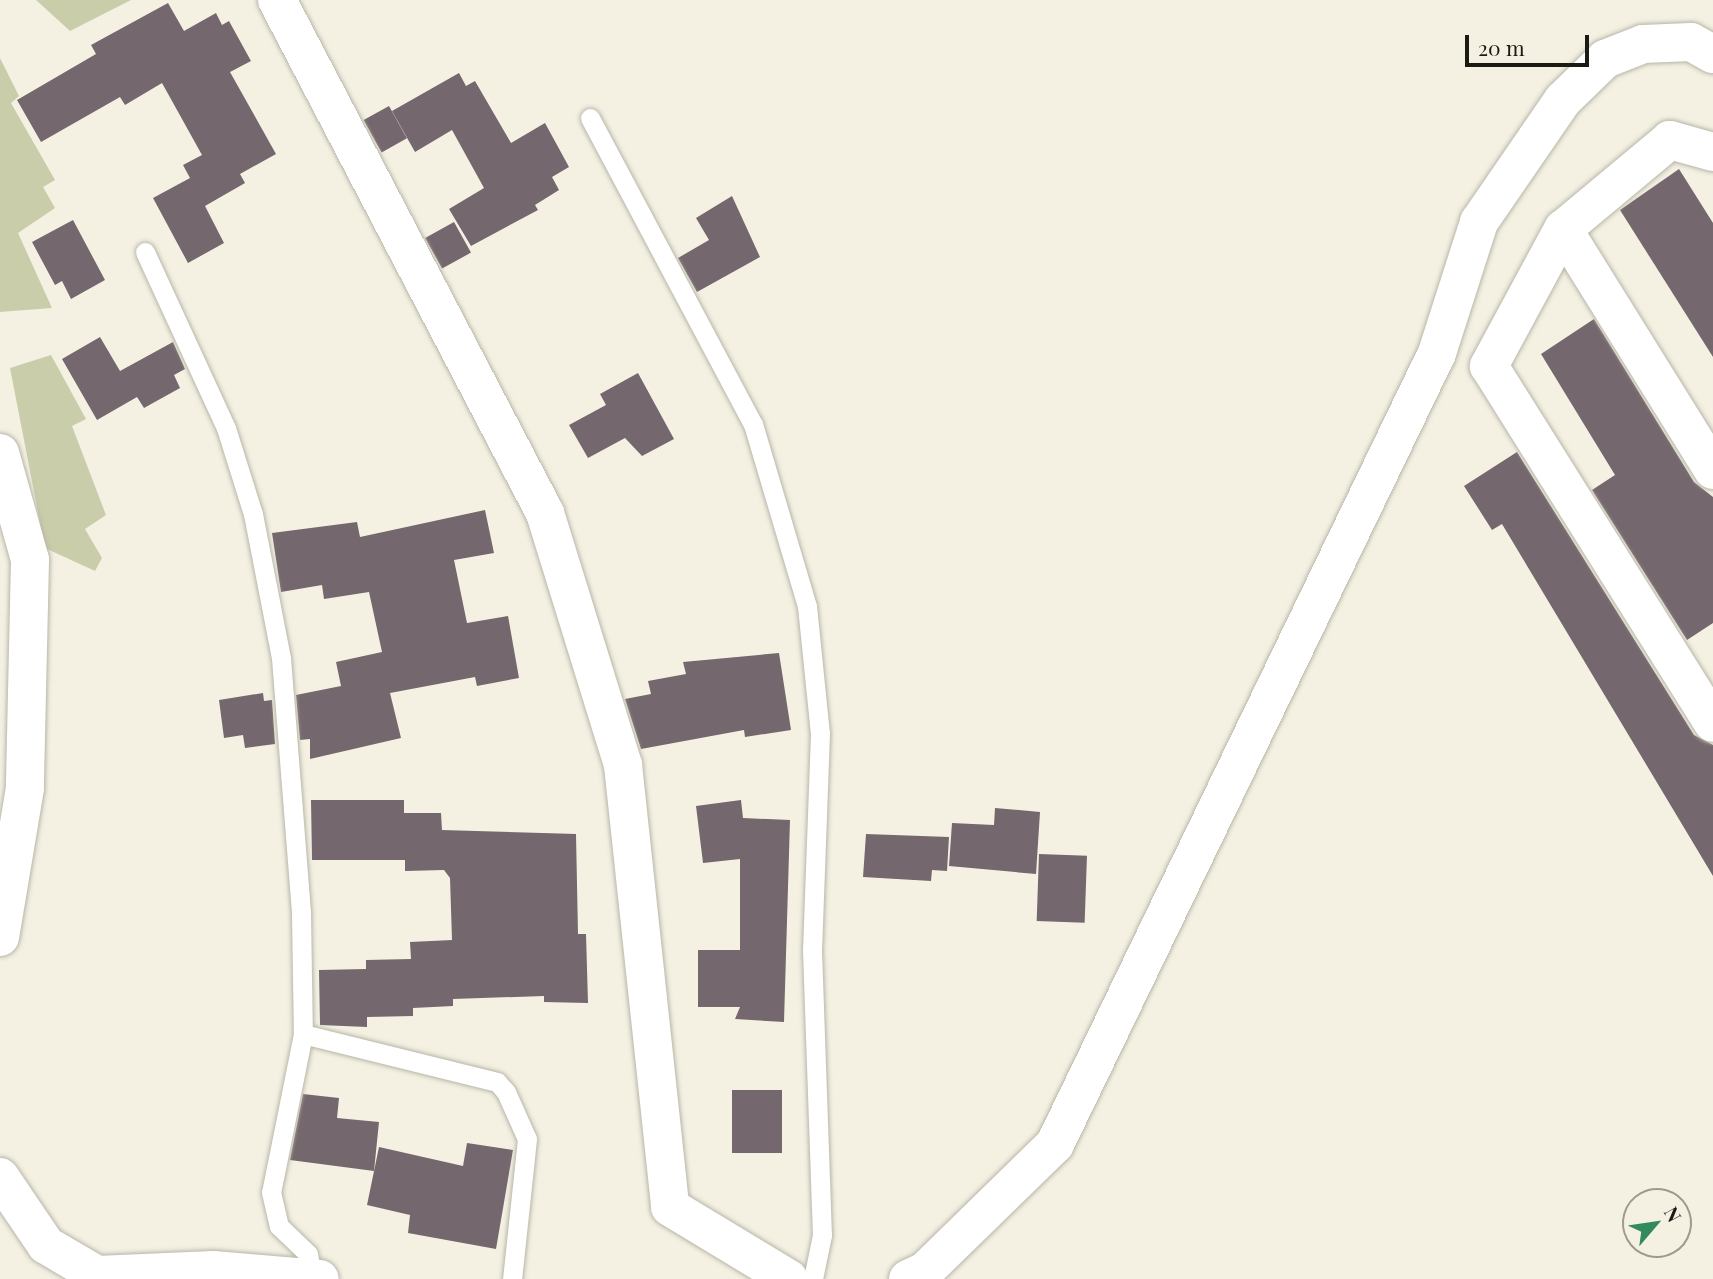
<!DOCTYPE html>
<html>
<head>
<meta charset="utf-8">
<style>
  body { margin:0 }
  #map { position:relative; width:1713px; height:1279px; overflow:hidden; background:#f4f1e3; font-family:"Playfair Display",serif }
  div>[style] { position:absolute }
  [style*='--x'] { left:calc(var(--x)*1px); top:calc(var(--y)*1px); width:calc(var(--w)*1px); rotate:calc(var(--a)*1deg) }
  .green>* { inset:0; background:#cacdaa }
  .building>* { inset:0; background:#74676d; transform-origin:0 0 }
  .roads { filter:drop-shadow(0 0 2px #b8b6a8) drop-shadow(0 0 2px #b8b6a8) }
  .lane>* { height:19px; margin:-9.5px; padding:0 9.5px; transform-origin:9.5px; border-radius:9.5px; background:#fff }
  .street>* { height:38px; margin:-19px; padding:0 19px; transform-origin:19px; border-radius:19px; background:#fff }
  span { translate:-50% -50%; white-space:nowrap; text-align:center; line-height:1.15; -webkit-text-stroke:5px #f4f1e3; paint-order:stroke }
  .north { position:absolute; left:1622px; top:1188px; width:70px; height:70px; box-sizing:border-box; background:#f4f1e3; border:2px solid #9d9b91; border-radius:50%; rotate:61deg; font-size:19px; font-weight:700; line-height:28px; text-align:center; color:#1b1a15 }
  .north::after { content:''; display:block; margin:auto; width:24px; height:32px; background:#338a5e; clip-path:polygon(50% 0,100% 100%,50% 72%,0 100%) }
  .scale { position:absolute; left:1465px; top:35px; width:124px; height:32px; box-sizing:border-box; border:4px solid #1b1a15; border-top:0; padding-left:9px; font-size:21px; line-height:24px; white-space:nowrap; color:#1b1a15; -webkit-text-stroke:5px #f4f1e3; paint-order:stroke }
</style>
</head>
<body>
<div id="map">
  <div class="green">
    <div style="clip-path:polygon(36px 0,131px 0,70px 31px)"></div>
    <div style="clip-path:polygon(0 58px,19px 96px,11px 103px,55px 180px,43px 187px,55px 208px,18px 233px,52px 308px,0 312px)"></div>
    <div style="clip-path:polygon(51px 355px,86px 419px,72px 426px,106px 515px,85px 529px,102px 558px,95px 571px,45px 548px,10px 368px)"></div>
  </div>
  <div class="building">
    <div style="clip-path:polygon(168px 3px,184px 31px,216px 13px,222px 25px,229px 21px,251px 61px,230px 72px,276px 154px,240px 174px,245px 183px,205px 206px,224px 243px,188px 263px,153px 198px,190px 178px,183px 165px,202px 155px,162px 83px,125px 105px,120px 97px,41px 142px,17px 100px,96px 54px,91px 45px)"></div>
    <div style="clip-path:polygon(459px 73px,466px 86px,475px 81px,511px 143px,545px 123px,569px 167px,552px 177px,559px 190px,535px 205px,538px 210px,471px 246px,449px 209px,484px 188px,452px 130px,415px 152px,392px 111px)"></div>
    <div style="left:389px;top:106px;width:37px;height:29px;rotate:61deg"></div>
    <div style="clip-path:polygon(1679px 169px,1713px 223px,1713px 357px,1620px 210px)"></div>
    <div style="clip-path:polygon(732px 196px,760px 257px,697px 292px,678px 258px,709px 240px,696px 218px)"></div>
    <div style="clip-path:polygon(73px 220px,105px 280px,71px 299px,62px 281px,55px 285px,32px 242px)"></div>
    <div style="left:454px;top:222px;width:35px;height:33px;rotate:61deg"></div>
    <div style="clip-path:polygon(1594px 319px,1694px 482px,1713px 497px,1713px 623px,1687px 640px,1592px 490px,1615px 475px,1541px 354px)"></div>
    <div style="clip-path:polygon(100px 337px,120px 371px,173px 342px,185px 369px,174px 375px,180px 388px,144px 408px,137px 397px,97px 420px,62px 359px)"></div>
    <div style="clip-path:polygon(638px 373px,674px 439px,642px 456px,625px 438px,588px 458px,569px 425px,606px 405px,600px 394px)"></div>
    <div style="clip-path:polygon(1517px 452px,1694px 735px,1713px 745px,1713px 876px,1502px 524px,1492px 530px,1464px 486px)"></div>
    <div style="clip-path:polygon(485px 510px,494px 553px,454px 560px,467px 623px,508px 616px,519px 678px,477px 686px,475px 677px,390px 693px,401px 738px,310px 759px,310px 739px,300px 740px,296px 695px,341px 686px,336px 662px,382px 652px,369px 592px,324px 599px,322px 585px,281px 592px,272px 533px,357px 522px,360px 537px)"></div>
    <div style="clip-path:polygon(779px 653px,791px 730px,745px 737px,744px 730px,641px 749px,625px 699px,651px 694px,648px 681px,686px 674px,683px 662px)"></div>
    <div style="clip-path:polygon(263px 693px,264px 701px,272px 700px,275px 744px,245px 748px,243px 735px,224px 738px,219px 700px)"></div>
    <div style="clip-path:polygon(311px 800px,404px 800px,404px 813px,441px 813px,442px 830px,576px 834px,578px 934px,586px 934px,588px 1003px,544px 1002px,544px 996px,453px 999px,453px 1006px,413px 1008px,413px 1016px,367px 1017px,367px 1027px,320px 1025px,319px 970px,366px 969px,366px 960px,411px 959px,410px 942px,452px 940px,450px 878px,444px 870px,405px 871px,405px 860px,312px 860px)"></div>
    <div style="clip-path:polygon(741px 800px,743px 818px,790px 820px,784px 1022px,735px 1019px,740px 1007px,698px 1007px,698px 950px,740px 950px,740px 859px,703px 863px,696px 806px)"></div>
    <div style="clip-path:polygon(995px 808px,1040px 812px,1036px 874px,949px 866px,952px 823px,994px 825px)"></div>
    <div style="clip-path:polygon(866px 834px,949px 837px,947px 871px,932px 870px,931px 881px,863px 877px)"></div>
    <div style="left:1039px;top:854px;width:48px;height:67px;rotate:2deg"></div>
    <div style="left:732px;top:1090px;width:50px;height:63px"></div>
    <div style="clip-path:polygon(303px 1094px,339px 1098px,337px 1118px,379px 1122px,374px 1171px,290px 1160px)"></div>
    <div style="clip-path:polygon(467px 1143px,513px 1150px,496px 1249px,408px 1233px,410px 1215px,367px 1205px,379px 1147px,463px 1166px)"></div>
  </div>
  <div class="roads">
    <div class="lane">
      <div style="--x:590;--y:118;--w:347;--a:62"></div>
      <div style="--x:753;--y:424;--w:190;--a:73.5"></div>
      <div style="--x:807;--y:606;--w:128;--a:84.2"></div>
      <div style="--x:820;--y:733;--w:217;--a:92.1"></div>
      <div style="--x:812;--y:950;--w:285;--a:88"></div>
      <div style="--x:822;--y:1235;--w:45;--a:101.6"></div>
      <div style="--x:145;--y:252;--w:194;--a:65.3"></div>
      <div style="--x:226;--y:428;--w:90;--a:72.6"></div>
      <div style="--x:253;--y:514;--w:147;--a:79"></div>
      <div style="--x:281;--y:658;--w:256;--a:85.5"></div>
      <div style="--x:301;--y:913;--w:121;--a:89.1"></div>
      <div style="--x:303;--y:1034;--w:161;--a:101.4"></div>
      <div style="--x:271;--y:1192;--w:35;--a:77"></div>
      <div style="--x:279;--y:1226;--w:40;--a:44"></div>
      <div style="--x:308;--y:1254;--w:23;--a:80"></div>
      <div style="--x:303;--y:1034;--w:200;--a:13.9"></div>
      <div style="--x:497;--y:1082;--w:13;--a:48"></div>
      <div style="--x:506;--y:1092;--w:51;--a:65.9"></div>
      <div style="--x:527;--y:1139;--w:141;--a:96.1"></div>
    </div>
    <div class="street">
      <div style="--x:277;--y:0;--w:579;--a:62.42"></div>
      <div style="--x:545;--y:513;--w:264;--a:72.8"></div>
      <div style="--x:623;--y:765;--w:444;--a:83.9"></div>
      <div style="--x:670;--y:1207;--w:139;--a:31.2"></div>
      <div style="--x:1713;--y:152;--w:45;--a:-164.4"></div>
      <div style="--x:1670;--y:140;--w:139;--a:140.2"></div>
      <div style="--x:1563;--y:229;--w:156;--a:118.4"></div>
      <div style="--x:1489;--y:366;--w:421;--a:57.9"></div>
      <div style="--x:1563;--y:229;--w:284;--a:58.1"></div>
      <div style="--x:0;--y:453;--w:111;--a:74.3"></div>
      <div style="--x:30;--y:560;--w:228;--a:91.3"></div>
      <div style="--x:25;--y:788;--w:151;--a:99.5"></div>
      <div style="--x:0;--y:1177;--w:82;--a:55.9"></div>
      <div style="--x:46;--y:1245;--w:59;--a:30.5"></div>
      <div style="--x:97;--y:1275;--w:116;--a:-2.5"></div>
      <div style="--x:213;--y:1270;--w:107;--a:4.8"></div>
      <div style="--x:908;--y:1279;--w:19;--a:-25"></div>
      <div style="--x:925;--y:1271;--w:182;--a:-44.3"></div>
      <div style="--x:1055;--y:1144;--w:878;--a:-64.22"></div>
      <div style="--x:1437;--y:353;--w:138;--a:-72.2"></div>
      <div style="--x:1479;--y:222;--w:148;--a:-55.5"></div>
      <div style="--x:1563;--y:100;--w:59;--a:-44.3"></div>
      <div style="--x:1605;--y:59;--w:41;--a:-21.5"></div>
      <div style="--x:1643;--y:44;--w:48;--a:-2.4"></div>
      <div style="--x:1691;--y:42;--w:25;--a:29"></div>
    </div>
  </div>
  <div class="north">N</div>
  <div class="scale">20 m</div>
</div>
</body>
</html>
